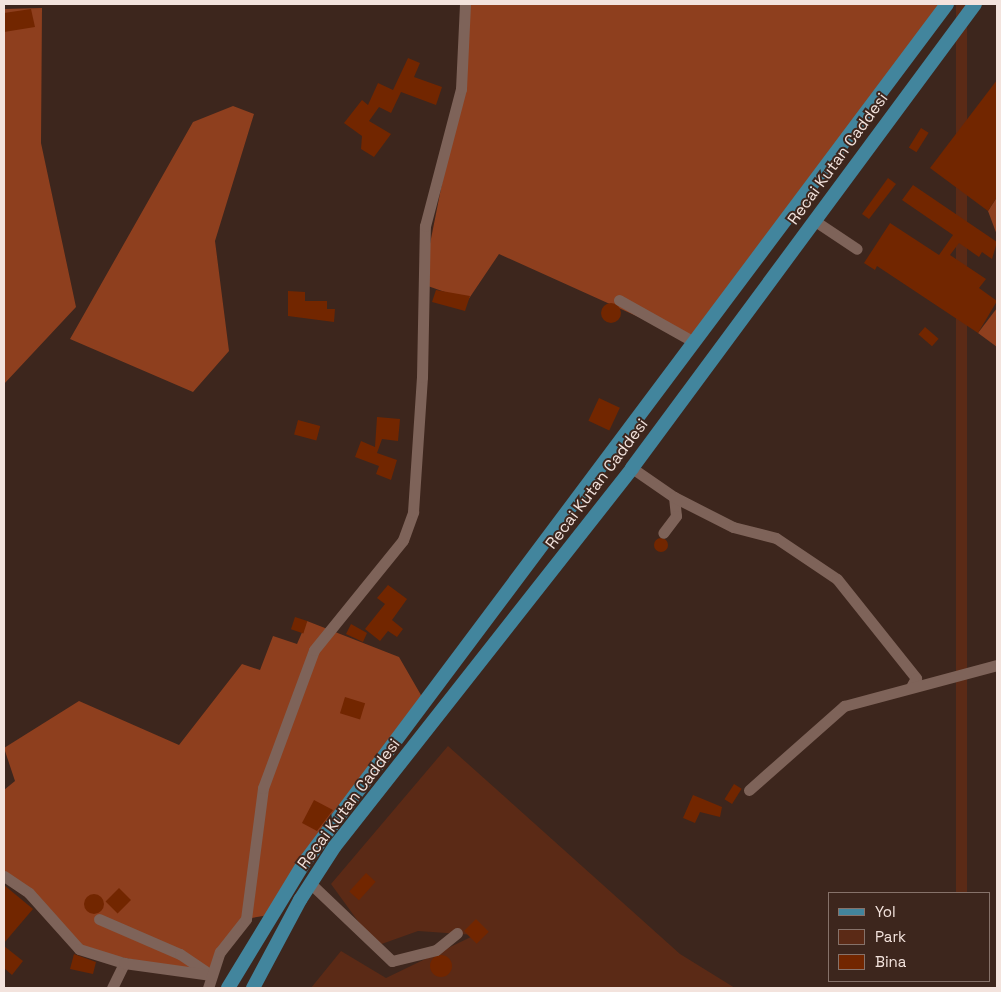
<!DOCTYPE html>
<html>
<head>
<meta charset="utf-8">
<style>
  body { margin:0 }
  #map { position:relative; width:1001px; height:992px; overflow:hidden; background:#3d261d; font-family:"Space Grotesk",sans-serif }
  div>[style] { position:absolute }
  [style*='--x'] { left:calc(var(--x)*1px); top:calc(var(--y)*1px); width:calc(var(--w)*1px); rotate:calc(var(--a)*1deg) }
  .green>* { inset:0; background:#5b2a16; transform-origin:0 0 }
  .forest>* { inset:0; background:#8e3f1e }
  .building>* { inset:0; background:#722600; transform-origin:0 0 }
  .round { border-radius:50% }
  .minor>* { height:11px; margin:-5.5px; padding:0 5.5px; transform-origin:5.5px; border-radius:5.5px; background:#7e6359 }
  .major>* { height:14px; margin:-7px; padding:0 7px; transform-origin:7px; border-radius:7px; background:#42859d }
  span { translate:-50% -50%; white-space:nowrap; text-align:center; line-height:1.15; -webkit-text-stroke:4px #3d261d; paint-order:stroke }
  .street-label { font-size:16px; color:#f3e3dd }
  .frame { position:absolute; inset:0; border:5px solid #f3e3dd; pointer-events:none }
  .legend { position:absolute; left:828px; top:892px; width:162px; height:90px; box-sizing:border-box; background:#3d261d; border:1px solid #86726a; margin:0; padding:6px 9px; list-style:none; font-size:15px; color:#f3e3dd }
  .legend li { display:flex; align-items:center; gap:10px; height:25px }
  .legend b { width:25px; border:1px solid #86726a }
</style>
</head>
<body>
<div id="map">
  <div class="green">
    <div style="left:956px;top:4px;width:11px;height:936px"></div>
    <div style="clip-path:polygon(448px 746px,680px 954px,735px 988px,311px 988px,341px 951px,386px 978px,475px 935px,418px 931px,376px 946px,331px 884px)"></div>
  </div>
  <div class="forest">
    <div style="clip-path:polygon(467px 4px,947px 4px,694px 342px,499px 254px,468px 300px,422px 284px,455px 118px)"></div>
    <div style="clip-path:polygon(42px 8px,41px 143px,76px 307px,4px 384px,4px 9px)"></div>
    <div style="clip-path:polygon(233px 106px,254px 114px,215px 241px,229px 351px,193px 392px,70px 339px,193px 122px)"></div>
    <div style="clip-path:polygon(997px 197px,997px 235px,988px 211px)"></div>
    <div style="clip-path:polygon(997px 308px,997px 347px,978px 333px)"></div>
    <div style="clip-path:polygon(307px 621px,399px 657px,425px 702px,269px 915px,246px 919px,211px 975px,79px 949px,4px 876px,4px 790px,15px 781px,4px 748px,79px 701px,179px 745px,242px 664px,260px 670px,273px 636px,297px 644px)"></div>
  </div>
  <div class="building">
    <div style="clip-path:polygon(31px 9px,35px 27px,4px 32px,4px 13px)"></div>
    <div style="clip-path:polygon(408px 58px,420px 63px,414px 77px,442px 87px,436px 105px,401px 92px,391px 113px,379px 107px,369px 121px,391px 134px,374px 157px,361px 149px,362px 136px,344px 123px,362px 100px,368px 105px,378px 83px,393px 90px)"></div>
    <div style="clip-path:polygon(997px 80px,997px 197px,988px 211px,930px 168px)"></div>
    <div style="left:921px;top:128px;width:9px;height:23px;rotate:32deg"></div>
    <div style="clip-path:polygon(888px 178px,896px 184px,869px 219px,862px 214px)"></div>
    <div style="clip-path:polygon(913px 185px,997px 242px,992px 259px,982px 252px,979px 257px,959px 243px,950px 255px,986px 279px,979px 288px,997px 301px,978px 333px,877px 266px,875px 270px,864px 263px,890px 223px,939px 255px,953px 235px,902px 200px)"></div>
    <div style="clip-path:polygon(436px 290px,470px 296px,465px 311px,432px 302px)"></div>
    <div style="clip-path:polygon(288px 291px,305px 292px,305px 301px,327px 301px,327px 309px,335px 309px,334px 322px,288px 316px)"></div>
    <div class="round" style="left:601px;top:303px;width:20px;height:20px"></div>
    <div style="left:925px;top:327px;width:18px;height:10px;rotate:41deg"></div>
    <div style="left:599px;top:398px;width:23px;height:25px;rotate:25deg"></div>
    <div style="clip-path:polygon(377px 417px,400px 419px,398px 441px,382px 439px,377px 453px,397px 460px,391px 480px,376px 474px,379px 466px,355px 457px,361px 441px,375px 447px)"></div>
    <div style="left:298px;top:420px;width:23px;height:15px;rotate:15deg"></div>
    <div class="round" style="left:654px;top:538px;width:14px;height:14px"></div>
    <div style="clip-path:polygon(388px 585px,407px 599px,392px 620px,403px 629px,397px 637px,388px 631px,380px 641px,365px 629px,385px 604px,377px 598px)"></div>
    <div style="left:295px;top:617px;width:13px;height:13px;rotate:18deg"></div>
    <div style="clip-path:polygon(351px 624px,367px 633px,363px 642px,346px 634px)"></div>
    <div style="left:345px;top:697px;width:21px;height:17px;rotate:17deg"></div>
    <div style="left:734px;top:784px;width:9px;height:18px;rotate:32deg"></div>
    <div style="clip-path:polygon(693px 795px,722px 807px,720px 817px,700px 812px,695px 823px,683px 818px)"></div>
    <div style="clip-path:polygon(314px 800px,333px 810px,317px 831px,302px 823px)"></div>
    <div style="left:366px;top:873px;width:13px;height:25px;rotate:42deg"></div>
    <div style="clip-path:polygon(4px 885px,33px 909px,4px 943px)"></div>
    <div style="left:119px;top:888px;width:17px;height:19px;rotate:45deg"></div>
    <div class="round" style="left:84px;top:894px;width:20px;height:20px"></div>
    <div style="left:476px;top:919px;width:18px;height:17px;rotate:45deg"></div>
    <div style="clip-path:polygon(4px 946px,23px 961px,12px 975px,4px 968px)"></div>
    <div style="clip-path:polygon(74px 954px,96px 962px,93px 974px,70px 969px)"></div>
    <div class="round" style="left:430px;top:955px;width:22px;height:22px"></div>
  </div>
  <div class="minor">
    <div style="--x:815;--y:221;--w:50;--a:33.7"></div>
    <div style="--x:619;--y:300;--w:86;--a:29.2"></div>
    <div style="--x:632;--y:468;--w:51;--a:34.6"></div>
    <div style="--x:674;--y:497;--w:19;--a:84"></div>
    <div style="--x:676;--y:516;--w:21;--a:127"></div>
    <div style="--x:674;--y:497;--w:66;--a:27"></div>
    <div style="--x:733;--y:527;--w:44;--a:14.3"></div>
    <div style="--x:776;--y:538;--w:73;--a:33.9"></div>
    <div style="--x:837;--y:579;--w:127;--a:51.4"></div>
    <div style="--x:916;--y:678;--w:10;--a:119"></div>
    <div style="--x:749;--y:790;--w:127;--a:-41.5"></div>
    <div style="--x:844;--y:706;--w:158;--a:-15"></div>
    <div style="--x:4;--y:876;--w:30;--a:34"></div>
    <div style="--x:29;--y:893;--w:75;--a:48.2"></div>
    <div style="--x:79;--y:949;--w:47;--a:17.3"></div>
    <div style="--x:310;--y:883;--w:113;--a:43.6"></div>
    <div style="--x:392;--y:961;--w:45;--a:-14"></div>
    <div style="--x:436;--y:950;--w:27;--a:-39"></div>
    <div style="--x:99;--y:919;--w:88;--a:23.4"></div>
    <div style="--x:180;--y:954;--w:37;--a:34"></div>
    <div style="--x:112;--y:988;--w:28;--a:-64"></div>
    <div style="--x:124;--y:963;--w:88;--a:7.9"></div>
    <div style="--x:208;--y:988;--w:38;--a:-72"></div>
    <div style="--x:220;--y:952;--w:42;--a:-51.8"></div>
    <div style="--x:246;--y:919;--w:132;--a:-82.6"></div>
    <div style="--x:263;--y:788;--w:147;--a:-69.7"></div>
    <div style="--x:314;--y:650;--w:141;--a:-51"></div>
    <div style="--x:403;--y:540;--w:30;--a:-70"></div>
    <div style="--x:413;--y:512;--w:135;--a:-86.2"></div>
    <div style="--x:422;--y:377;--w:151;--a:-88.9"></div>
    <div style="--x:425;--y:226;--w:142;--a:-75.3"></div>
    <div style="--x:461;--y:89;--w:85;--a:-87.3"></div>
  </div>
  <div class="major">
    <div style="--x:228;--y:988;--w:146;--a:-58.7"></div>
    <div style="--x:304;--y:863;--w:1073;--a:-53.18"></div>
    <div style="--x:253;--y:988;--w:100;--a:-61.9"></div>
    <div style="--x:300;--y:900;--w:64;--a:-57.1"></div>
    <div style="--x:335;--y:846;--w:481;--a:-51.8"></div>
    <div style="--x:632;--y:468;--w:577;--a:-53.53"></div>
  </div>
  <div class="street-label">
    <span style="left:838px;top:159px;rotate:-54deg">Recai Kutan Caddesi</span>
    <span style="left:597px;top:484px;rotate:-53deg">Recai Kutan Caddesi</span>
    <span style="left:349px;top:804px;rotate:-53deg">Recai Kutan Caddesi</span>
  </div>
  <div class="frame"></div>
  <ul class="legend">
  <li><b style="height:6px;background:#42859d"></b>Yol</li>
  <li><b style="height:14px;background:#5b2a16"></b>Park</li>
  <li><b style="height:14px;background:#722600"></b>Bina</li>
  </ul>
</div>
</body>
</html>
